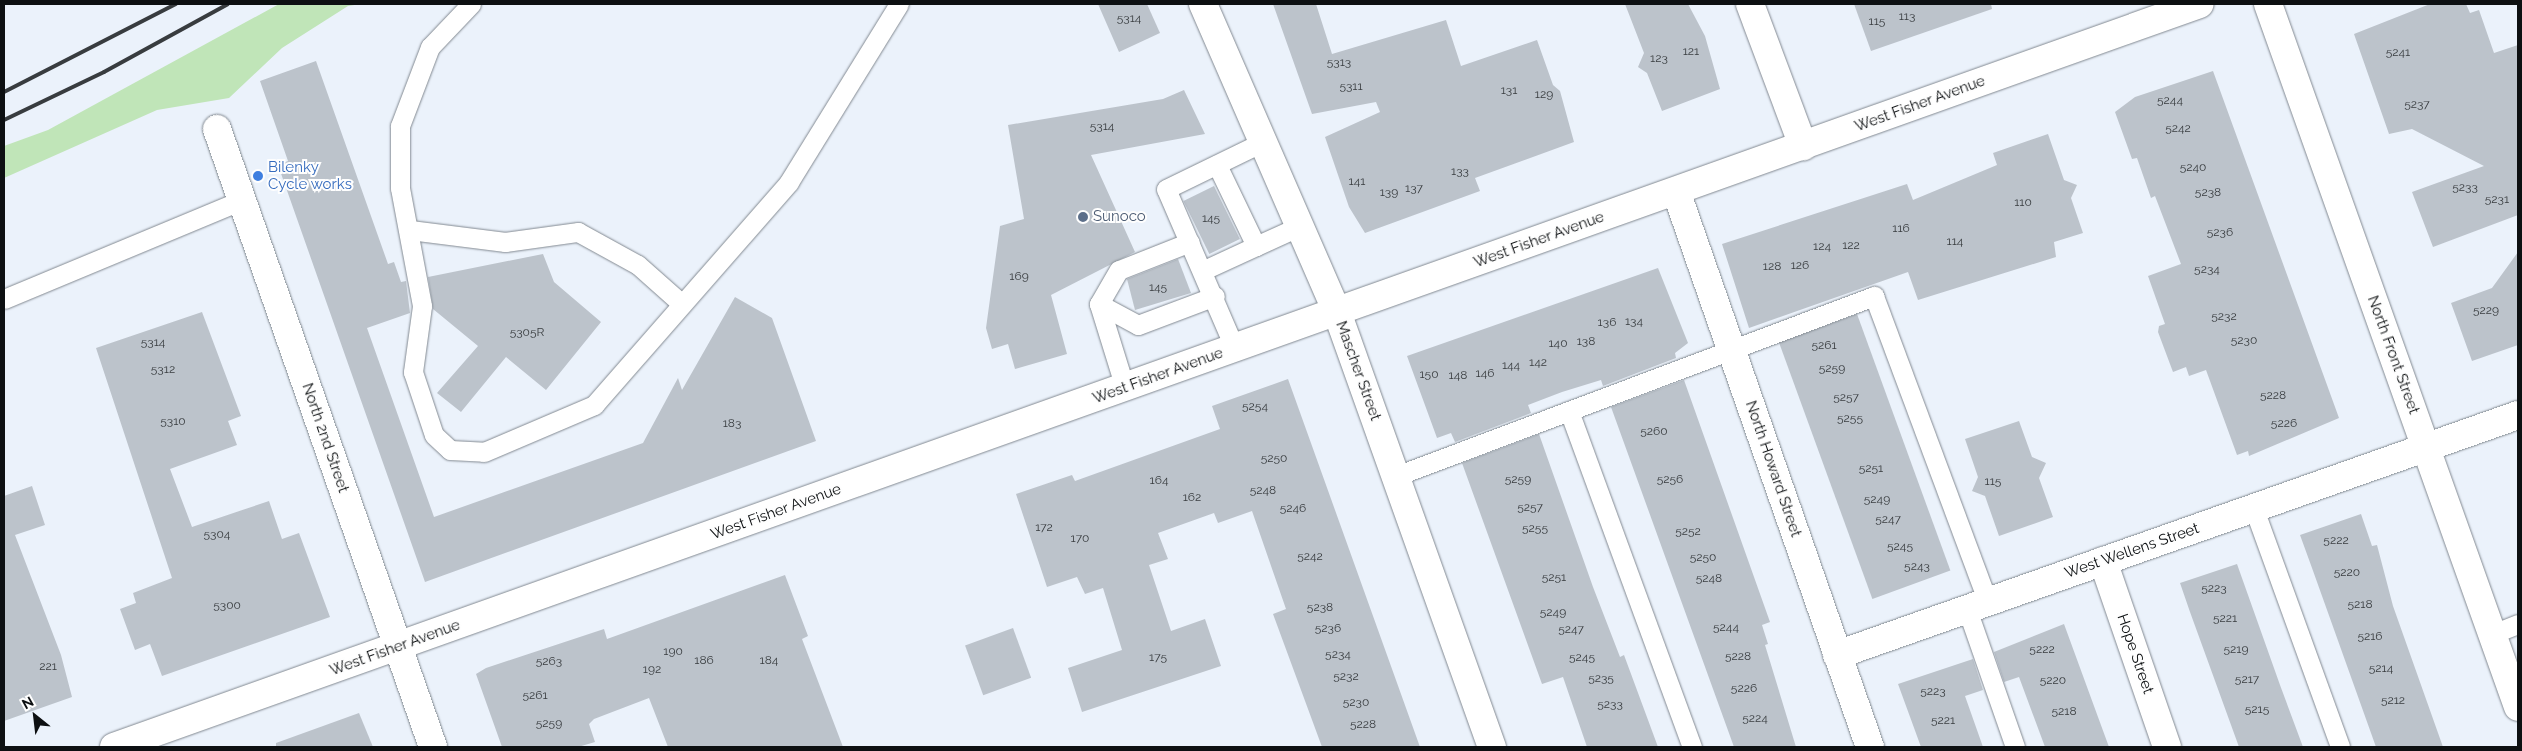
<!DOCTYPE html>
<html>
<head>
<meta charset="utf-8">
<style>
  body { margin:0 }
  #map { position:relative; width:2522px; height:751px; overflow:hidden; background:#ebf2fb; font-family:Raleway,sans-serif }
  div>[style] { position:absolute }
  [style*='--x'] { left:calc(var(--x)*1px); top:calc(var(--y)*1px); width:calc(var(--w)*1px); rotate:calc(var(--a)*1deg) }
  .green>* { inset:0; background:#c0e5b8 }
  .building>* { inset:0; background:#bcc3cb; transform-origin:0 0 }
  .roads { filter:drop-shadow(0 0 1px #828991) drop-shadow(0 0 1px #828991) }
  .service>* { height:19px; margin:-9.5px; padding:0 9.5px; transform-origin:9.5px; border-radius:9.5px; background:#fff }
  .minor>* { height:28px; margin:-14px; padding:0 14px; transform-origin:14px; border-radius:14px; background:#fff }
  .tertiary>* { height:28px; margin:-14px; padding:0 14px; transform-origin:14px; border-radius:14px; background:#fff }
  .rail>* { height:4px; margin:-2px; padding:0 2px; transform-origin:2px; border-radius:2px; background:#383c3f }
  .dots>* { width:14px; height:14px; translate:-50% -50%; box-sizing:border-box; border:2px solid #fefefe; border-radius:50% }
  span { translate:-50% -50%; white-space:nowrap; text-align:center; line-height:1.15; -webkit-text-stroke:4px #fefefe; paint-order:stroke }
  .number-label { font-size:12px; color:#393d40 }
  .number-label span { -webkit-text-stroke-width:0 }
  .street-label { font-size:15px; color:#0d1012 }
  .shop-label { font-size:15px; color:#366cbe }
  .left { translate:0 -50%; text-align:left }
  .service-label { font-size:15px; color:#4e5e75 }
  .frame { position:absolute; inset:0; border:5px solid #0d1012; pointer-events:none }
  .north { position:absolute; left:10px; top:691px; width:50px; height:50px; -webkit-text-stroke:4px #fefefe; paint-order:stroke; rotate:331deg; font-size:14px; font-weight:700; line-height:20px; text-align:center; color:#0d1012 }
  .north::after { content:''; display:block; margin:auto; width:18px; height:22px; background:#0d1012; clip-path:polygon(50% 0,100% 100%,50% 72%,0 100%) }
</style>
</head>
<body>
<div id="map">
  <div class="green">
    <div style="clip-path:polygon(279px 4px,361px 4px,348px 6px,282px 48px,229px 98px,157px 110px,4px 178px,4px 146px,48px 130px)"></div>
  </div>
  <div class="building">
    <div style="clip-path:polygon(1098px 4px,1147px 4px,1160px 33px,1119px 52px)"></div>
    <div style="clip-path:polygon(1273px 4px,1316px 4px,1332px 54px,1446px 20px,1461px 66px,1537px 40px,1553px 85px,1560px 91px,1574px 142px,1475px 178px,1480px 191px,1365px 233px,1349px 207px,1325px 137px,1380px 112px,1376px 102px,1312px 114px)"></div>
    <div style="clip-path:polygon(1625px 4px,1688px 4px,1705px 36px,1720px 89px,1662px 111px,1647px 73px,1638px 67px,1644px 53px)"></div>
    <div style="clip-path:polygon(1854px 4px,1991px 4px,1992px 9px,1871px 51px)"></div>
    <div style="clip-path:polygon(2430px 4px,2466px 4px,2470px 13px,2479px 10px,2494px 53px,2518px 45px,2518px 215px,2433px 247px,2412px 192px,2484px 166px,2412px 129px,2389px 134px,2354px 34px)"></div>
    <div style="clip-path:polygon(316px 61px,388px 264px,394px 262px,401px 282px,406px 281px,410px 313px,367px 328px,434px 517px,643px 443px,678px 378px,682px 390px,735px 297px,772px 318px,816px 441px,425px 582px,278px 165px,288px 161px,260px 81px)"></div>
    <div style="clip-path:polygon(2213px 71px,2339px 418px,2249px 456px,2248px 451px,2237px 455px,2206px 370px,2189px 376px,2186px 367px,2173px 372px,2158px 332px,2159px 326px,2165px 324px,2148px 276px,2181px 264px,2155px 196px,2151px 198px,2137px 158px,2132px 159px,2115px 112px,2135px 97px)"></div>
    <div style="clip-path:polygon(1184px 90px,1205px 134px,1091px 155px,1135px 252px,1051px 295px,1067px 354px,1015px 369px,1008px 344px,992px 349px,986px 328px,1000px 226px,1024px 219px,1008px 125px,1163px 99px)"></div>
    <div style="clip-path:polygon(2048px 134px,2064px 180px,2077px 185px,2071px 198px,2083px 233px,2054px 242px,2056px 257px,1918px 300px,1908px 272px,1749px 328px,1722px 244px,1907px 184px,1913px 200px,1997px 165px,1993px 153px)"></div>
    <div style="left:1214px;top:186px;width:59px;height:34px;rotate:64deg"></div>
    <div style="clip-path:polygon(2518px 252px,2518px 345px,2472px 361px,2451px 303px,2492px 288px)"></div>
    <div style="clip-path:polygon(543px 254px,554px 282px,601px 322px,546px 390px,506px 357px,461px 412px,437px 393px,478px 346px,433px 309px,428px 277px)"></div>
    <div style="clip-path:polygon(1178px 259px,1191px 293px,1135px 310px,1127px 279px)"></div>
    <div style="clip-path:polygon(1658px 268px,1688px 343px,1675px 353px,1676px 358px,1603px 386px,1601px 380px,1562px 392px,1528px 405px,1531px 413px,1455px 442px,1451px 433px,1437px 438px,1407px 356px)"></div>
    <div style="clip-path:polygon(202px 312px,241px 416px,228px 421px,237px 445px,170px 469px,192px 527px,269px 501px,282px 539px,299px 533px,330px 617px,162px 676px,150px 644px,135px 650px,120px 609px,136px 603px,133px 593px,172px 578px,96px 348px)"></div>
    <div style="left:1857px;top:314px;width:273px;height:83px;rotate:70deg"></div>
    <div style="clip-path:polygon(1288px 379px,1420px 747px,1322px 747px,1273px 614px,1286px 609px,1252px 511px,1218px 523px,1214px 513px,1158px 533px,1168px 559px,1149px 565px,1171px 631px,1205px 619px,1221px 666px,1082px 712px,1068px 668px,1122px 650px,1103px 588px,1085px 594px,1077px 577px,1047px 587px,1016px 494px,1072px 475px,1075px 481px,1220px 429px,1212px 406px)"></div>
    <div style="clip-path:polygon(1684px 380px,1770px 622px,1762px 625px,1768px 644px,1765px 645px,1796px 747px,1734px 747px,1611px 407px)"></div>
    <div style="clip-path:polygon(2019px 421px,2032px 457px,2046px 463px,2039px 478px,2053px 517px,1999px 536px,1985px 496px,1972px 491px,1978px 477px,1965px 439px)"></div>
    <div style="clip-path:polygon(1539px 434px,1593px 587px,1620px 657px,1624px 655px,1658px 747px,1587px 747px,1563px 677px,1542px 684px,1462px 463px)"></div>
    <div style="clip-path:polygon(32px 486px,45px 525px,15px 535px,61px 655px,72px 697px,4px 721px,4px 496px)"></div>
    <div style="clip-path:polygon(2361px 514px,2372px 546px,2377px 545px,2393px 606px,2443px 747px,2376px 747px,2312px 568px,2300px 535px)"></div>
    <div style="clip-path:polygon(2237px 564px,2280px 685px,2303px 747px,2239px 747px,2190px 612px,2180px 583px)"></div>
    <div style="clip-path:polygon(785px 575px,808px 636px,802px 639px,843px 747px,668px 747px,649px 698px,594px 719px,589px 724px,595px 742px,578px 747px,502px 747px,476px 674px,486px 668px,604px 629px,607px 639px)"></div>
    <div style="clip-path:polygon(2064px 624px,2098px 717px,2109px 747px,2045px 747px,2019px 677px,2004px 682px,1994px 652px)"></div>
    <div style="left:1013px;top:628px;width:53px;height:51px;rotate:70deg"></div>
    <div style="clip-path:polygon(1973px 659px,1983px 690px,1965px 696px,1983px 747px,1921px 747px,1898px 684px)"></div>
    <div style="clip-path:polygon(359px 713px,373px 747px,276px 747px,276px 743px)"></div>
  </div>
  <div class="roads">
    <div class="service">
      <div style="--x:471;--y:4;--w:59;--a:133.6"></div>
      <div style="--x:430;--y:47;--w:85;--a:110.8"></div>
      <div style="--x:400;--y:126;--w:62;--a:90"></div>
      <div style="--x:400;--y:188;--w:120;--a:79.4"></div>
      <div style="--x:422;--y:306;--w:67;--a:97.8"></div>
      <div style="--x:413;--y:372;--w:66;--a:71.6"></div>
      <div style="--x:434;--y:435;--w:22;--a:43"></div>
      <div style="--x:450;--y:450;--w:34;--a:3"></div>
      <div style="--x:484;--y:452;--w:120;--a:-23.1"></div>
      <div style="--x:594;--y:405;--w:296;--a:-48.8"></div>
      <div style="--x:789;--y:182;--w:209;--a:-58.3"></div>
      <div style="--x:410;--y:230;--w:96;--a:7.2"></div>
      <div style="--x:505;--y:242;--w:74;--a:-7.8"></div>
      <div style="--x:578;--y:232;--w:68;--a:28.8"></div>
      <div style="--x:638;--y:265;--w:57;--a:41.5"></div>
      <div style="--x:1256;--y:246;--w:48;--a:-24.4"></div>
      <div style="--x:1204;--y:270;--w:57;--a:-24.8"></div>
      <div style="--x:1256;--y:246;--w:90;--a:-115.7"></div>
      <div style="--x:4;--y:299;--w:258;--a:-22.6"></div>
      <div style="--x:1099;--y:304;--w:44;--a:28.3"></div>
      <div style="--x:1138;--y:325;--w:82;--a:-20.6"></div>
      <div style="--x:1235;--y:349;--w:174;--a:-113.3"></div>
      <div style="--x:1166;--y:189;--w:108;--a:-25.9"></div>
      <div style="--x:1125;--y:388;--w:88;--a:-107.2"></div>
      <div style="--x:1099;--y:304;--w:39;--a:-60"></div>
      <div style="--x:1119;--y:270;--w:76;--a:-21.5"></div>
      <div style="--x:1569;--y:411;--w:358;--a:69.9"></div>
      <div style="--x:1396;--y:476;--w:511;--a:-20.63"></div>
      <div style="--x:1874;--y:296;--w:327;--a:69.6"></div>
      <div style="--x:2254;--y:509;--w:253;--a:70.1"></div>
      <div style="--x:1967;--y:609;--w:146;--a:70.8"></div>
      <div style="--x:2492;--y:634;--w:28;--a:-21"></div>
    </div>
    <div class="minor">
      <div style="--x:1750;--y:4;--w:152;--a:69.5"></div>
      <div style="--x:2268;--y:4;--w:746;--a:70.42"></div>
      <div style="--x:217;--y:129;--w:655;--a:70.73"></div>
      <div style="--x:1676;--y:191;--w:589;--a:70.77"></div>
      <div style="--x:2103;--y:561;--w:197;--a:71"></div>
      <div style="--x:1837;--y:655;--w:722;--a:-19.41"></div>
      <div style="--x:114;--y:747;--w:2214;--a:-19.61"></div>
    </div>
    <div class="tertiary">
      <div style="--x:1203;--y:4;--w:336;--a:66.5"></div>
      <div style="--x:1337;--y:312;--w:462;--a:70.4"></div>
    </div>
  </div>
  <div class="rail">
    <div style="--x:4;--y:92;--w:193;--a:-27.1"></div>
    <div style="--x:4;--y:120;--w:111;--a:-25.6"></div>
    <div style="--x:104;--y:72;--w:141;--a:-28.7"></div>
  </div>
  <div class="dots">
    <div style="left:258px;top:176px;background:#3f7fe0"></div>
    <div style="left:1083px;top:217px;background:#5c6f8a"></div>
  </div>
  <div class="number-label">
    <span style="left:1907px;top:17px">113</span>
    <span style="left:1129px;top:19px">5314</span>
    <span style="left:1877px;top:22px">115</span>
    <span style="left:1691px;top:52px">121</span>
    <span style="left:2398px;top:53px">5241</span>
    <span style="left:1659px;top:59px">123</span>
    <span style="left:1339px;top:63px">5313</span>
    <span style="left:1351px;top:87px">5311</span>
    <span style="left:1509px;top:91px">131</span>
    <span style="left:1544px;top:95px">129</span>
    <span style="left:2170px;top:101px">5244</span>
    <span style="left:2417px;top:105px">5237</span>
    <span style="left:1102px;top:127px">5314</span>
    <span style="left:2178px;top:129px">5242</span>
    <span style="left:2193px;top:168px">5240</span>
    <span style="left:1460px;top:172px">133</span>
    <span style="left:1357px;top:182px">141</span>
    <span style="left:2465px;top:188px">5233</span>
    <span style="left:1414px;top:189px">137</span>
    <span style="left:1389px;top:193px">139</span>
    <span style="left:2208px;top:193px">5238</span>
    <span style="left:2497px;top:200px">5231</span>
    <span style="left:2023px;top:203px">110</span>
    <span style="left:1211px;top:219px">145</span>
    <span style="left:1901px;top:229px">116</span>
    <span style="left:2220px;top:233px">5236</span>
    <span style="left:1955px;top:242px">114</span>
    <span style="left:1851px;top:246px">122</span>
    <span style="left:1822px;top:247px">124</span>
    <span style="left:1800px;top:266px">126</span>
    <span style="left:1772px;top:267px">128</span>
    <span style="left:2207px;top:270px">5234</span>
    <span style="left:1019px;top:277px">169</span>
    <span style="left:1158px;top:288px">145</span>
    <span style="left:2486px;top:311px">5229</span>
    <span style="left:2224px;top:317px">5232</span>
    <span style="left:1634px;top:322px">134</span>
    <span style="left:1607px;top:323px">136</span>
    <span style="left:527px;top:333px">5305R</span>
    <span style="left:2244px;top:341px">5230</span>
    <span style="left:1586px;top:342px">138</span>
    <span style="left:153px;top:343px">5314</span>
    <span style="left:1558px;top:344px">140</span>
    <span style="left:1824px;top:346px">5261</span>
    <span style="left:1538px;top:363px">142</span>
    <span style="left:1511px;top:366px">144</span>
    <span style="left:1832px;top:369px">5259</span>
    <span style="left:163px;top:370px">5312</span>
    <span style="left:1485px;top:374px">146</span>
    <span style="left:1429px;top:375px">150</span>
    <span style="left:1458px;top:376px">148</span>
    <span style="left:2273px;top:396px">5228</span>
    <span style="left:1846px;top:398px">5257</span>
    <span style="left:1255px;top:407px">5254</span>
    <span style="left:1850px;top:419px">5255</span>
    <span style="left:173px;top:422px">5310</span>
    <span style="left:732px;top:424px">183</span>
    <span style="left:2284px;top:424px">5226</span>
    <span style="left:1654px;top:432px">5260</span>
    <span style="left:1274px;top:459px">5250</span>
    <span style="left:1871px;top:469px">5251</span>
    <span style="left:1518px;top:480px">5259</span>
    <span style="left:1670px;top:480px">5256</span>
    <span style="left:1159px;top:481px">164</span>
    <span style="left:1993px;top:482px">115</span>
    <span style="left:1263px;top:491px">5248</span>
    <span style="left:1192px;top:498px">162</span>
    <span style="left:1877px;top:500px">5249</span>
    <span style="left:1530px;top:508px">5257</span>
    <span style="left:1293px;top:509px">5246</span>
    <span style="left:1888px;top:520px">5247</span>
    <span style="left:1044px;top:528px">172</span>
    <span style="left:1535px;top:529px">5255</span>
    <span style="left:1688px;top:532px">5252</span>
    <span style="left:217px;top:535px">5304</span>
    <span style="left:1080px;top:539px">170</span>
    <span style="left:2336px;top:541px">5222</span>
    <span style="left:1900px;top:547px">5245</span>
    <span style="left:1310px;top:557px">5242</span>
    <span style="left:1703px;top:558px">5250</span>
    <span style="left:1917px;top:567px">5243</span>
    <span style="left:2347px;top:573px">5220</span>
    <span style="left:1554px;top:578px">5251</span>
    <span style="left:1709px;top:579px">5248</span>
    <span style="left:2214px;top:589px">5223</span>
    <span style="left:2360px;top:605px">5218</span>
    <span style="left:227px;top:606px">5300</span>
    <span style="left:1320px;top:608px">5238</span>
    <span style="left:1553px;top:613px">5249</span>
    <span style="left:2225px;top:619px">5221</span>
    <span style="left:1726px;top:628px">5244</span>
    <span style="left:1328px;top:629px">5236</span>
    <span style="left:1571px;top:630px">5247</span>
    <span style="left:2370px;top:637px">5216</span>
    <span style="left:2042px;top:650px">5222</span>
    <span style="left:2236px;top:650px">5219</span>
    <span style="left:673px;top:652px">190</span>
    <span style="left:1338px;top:655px">5234</span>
    <span style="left:1738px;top:657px">5228</span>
    <span style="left:1158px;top:658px">175</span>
    <span style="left:1582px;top:658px">5245</span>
    <span style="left:704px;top:661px">186</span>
    <span style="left:769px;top:661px">184</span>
    <span style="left:549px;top:662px">5263</span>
    <span style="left:48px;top:667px">221</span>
    <span style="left:2381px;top:669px">5214</span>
    <span style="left:652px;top:670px">192</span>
    <span style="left:1346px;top:677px">5232</span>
    <span style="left:1601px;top:679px">5235</span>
    <span style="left:2247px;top:680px">5217</span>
    <span style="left:2053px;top:681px">5220</span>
    <span style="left:1744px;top:689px">5226</span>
    <span style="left:1933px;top:692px">5223</span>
    <span style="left:535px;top:696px">5261</span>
    <span style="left:2393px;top:701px">5212</span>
    <span style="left:1356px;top:703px">5230</span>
    <span style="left:1610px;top:705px">5233</span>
    <span style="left:2257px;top:710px">5215</span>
    <span style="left:2064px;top:712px">5218</span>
    <span style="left:1755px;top:719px">5224</span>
    <span style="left:1943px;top:721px">5221</span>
    <span style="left:549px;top:724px">5259</span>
    <span style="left:1363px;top:725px">5228</span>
  </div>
  <div class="street-label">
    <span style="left:1920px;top:104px;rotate:-20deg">West Fisher Avenue</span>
    <span style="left:1539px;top:240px;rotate:-20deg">West Fisher Avenue</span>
    <span style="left:2393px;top:355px;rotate:70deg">North Front Street</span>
    <span style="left:1358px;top:371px;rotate:70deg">Mascher Street</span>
    <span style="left:1158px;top:376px;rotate:-20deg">West Fisher Avenue</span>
    <span style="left:325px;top:438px;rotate:71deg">North 2nd Street</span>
    <span style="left:1773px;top:469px;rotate:71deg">North Howard Street</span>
    <span style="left:776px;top:512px;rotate:-20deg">West Fisher Avenue</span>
    <span style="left:2132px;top:551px;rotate:-19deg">West Wellens Street</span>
    <span style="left:395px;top:648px;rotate:-20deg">West Fisher Avenue</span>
    <span style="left:2135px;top:654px;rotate:71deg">Hope Street</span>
  </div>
  <div class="shop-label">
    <span class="left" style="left:268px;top:176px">Bilenky<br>Cycle works</span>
  </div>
  <div class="service-label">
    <span class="left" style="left:1093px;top:217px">Sunoco</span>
  </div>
  <div class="frame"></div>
  <div class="north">N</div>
</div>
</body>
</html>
